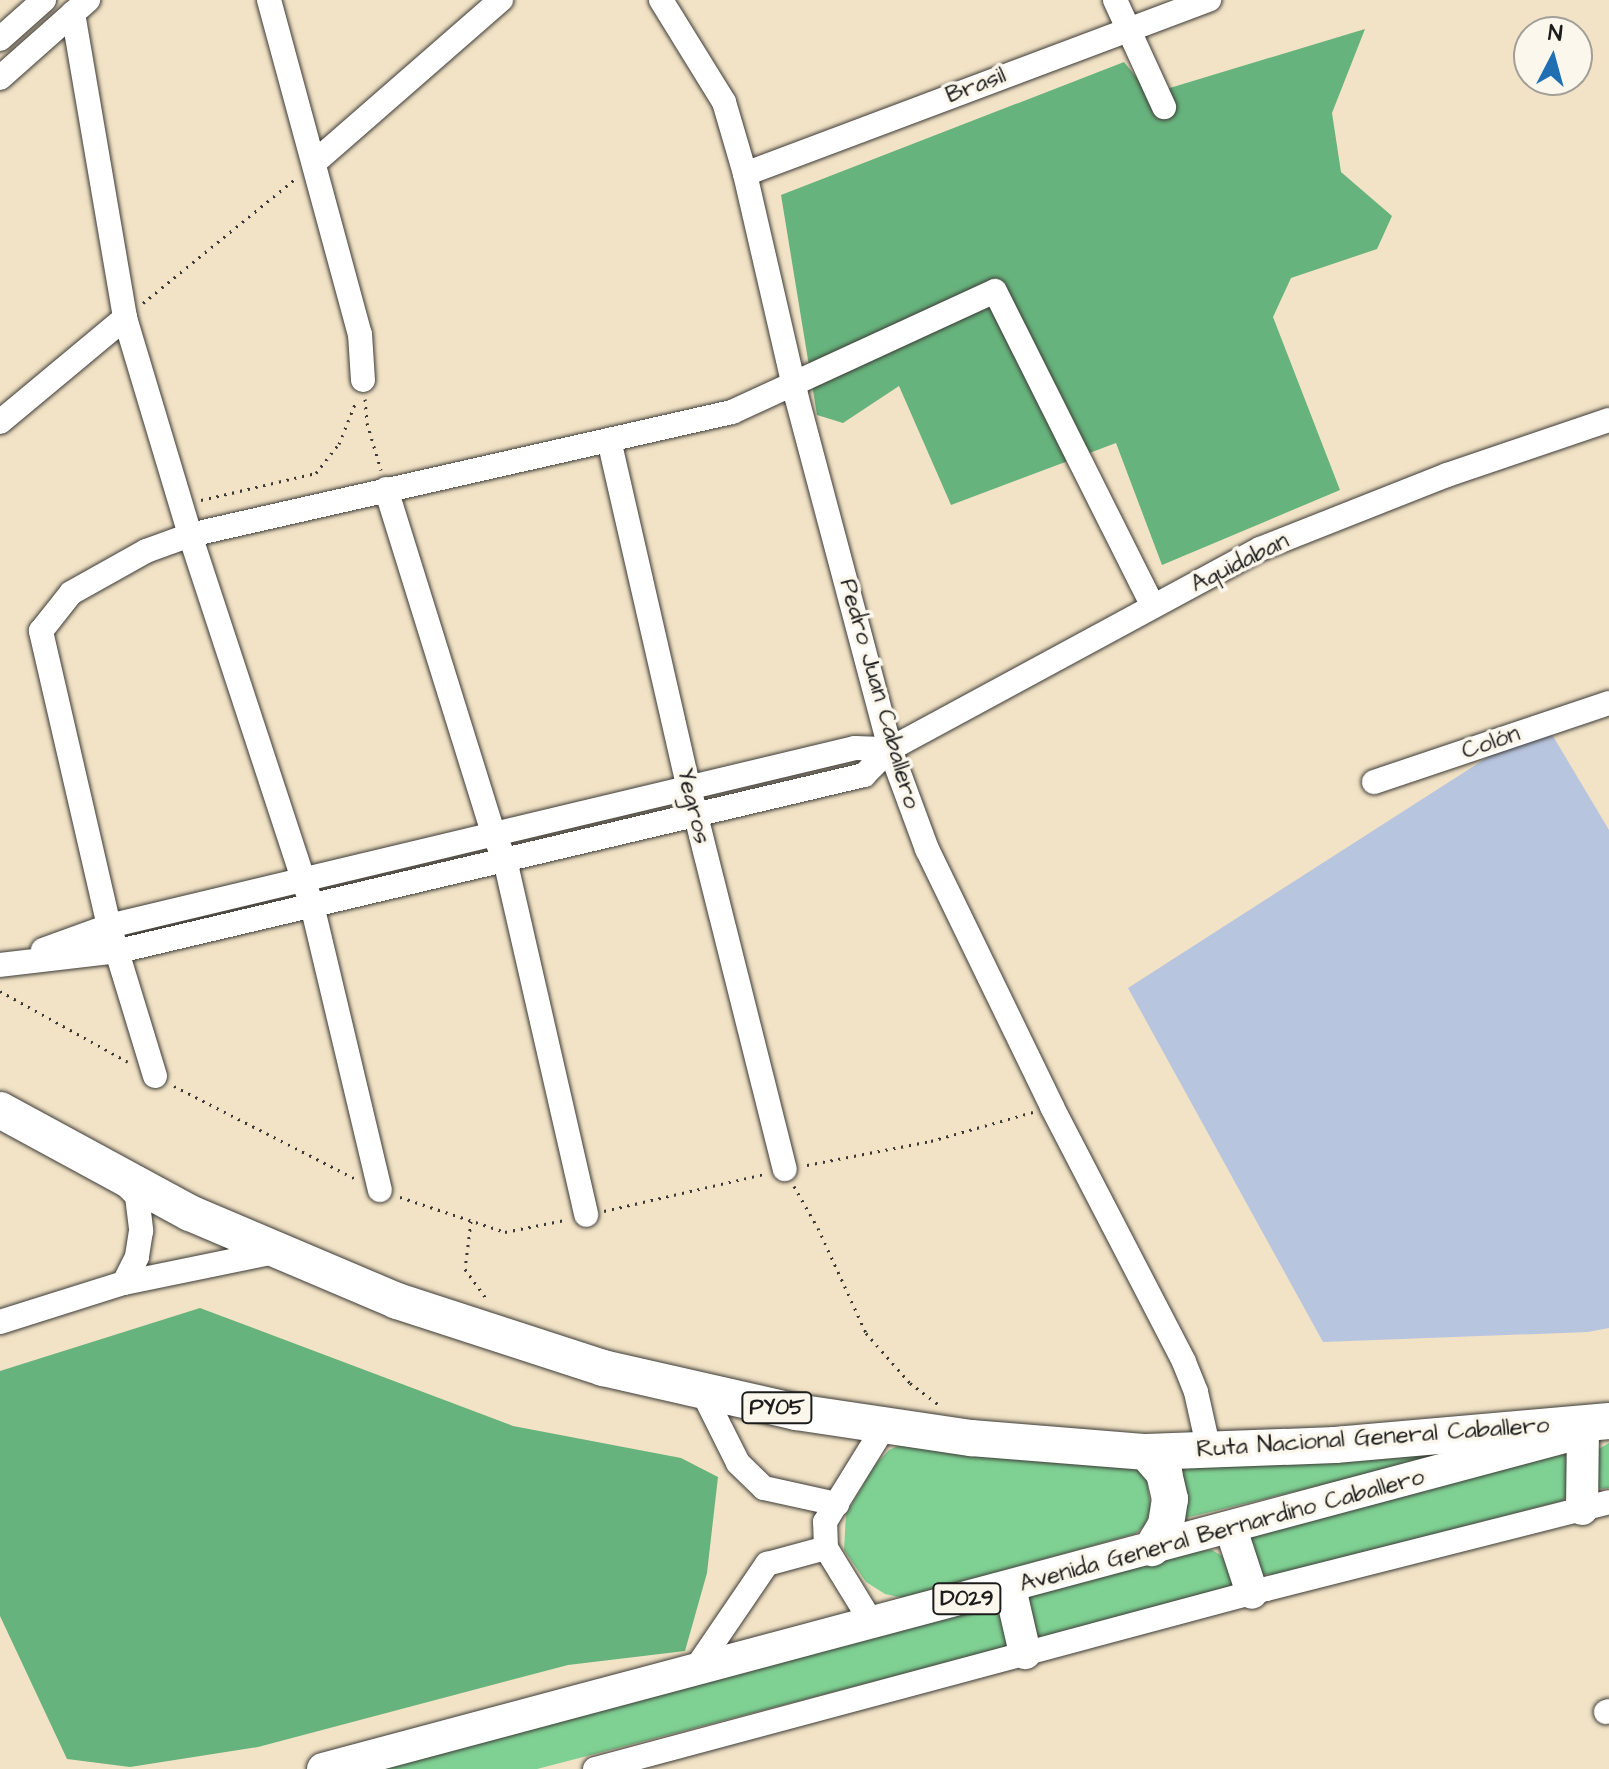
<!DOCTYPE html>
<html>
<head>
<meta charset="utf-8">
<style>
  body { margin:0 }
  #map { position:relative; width:1609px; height:1769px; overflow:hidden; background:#f2e3c6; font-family:"Architects Daughter",sans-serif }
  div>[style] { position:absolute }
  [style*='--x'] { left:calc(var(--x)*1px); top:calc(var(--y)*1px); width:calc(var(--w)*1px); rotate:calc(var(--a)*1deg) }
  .industrial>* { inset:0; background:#b8c5de }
  .green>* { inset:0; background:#7fd193 }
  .forest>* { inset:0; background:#67b37d }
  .path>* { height:3px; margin-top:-1.5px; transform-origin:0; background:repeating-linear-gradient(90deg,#3c3a36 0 2px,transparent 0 8px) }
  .roads { filter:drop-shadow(0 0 2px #3c3a36) drop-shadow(0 0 2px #3c3a36) }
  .minor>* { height:24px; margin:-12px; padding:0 12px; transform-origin:12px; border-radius:12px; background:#fff }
  .major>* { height:32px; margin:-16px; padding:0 16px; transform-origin:16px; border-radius:16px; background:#fff }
  .highway>* { height:36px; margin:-18px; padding:0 18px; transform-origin:18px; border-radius:18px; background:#fff }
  span { translate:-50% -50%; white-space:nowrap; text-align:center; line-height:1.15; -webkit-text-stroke:7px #fbf7ec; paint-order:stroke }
  .shield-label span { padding:2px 6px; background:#fbf7ec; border:2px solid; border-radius:6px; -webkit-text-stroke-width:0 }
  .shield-label { font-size:22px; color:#1c1c1c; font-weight:700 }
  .street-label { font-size:24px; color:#1c1c1c }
  .north { position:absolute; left:1513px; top:16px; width:80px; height:80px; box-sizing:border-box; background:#fbf7ec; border:2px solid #a29f99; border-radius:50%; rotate:6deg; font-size:22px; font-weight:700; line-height:32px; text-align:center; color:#1c1c1c }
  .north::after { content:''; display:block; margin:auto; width:28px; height:36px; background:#1f6fb2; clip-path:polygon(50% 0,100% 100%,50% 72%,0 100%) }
</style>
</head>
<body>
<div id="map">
  <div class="industrial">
    <div style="clip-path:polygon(1544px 721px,1609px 830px,1609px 1328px,1588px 1332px,1323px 1342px,1128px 988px)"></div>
  </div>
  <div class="green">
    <div style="clip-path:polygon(905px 1443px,1119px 1457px,1146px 1474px,1151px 1510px,1144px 1526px,1135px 1534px,903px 1598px,885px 1594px,866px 1582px,844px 1550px,846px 1514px,875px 1465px,889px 1450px)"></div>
    <div style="clip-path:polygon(1609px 1443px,1609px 1488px,1603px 1489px,1597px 1487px,1597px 1450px)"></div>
    <div style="clip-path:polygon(1429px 1450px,1429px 1457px,1418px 1462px,1177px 1520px,1173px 1461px)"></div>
    <div style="clip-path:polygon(1570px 1452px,1572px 1489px,1562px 1501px,1274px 1575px,1262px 1574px,1246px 1537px)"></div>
    <div style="clip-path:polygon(1212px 1550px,1224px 1557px,1235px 1585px,1052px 1643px,1034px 1639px,1025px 1603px,1029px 1596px,1196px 1551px)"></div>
    <div style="clip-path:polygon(1001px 1604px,1010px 1646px,537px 1769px,378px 1769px)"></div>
  </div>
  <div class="forest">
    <div style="clip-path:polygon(1365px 29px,1332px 113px,1341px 172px,1392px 216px,1377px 249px,1291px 278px,1273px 317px,1340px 490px,1162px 565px,1116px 443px,951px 505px,899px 386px,843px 423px,817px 415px,781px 195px,1124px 62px,1150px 94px)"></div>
    <div style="clip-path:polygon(200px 1308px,513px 1426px,681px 1458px,718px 1477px,707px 1573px,685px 1651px,568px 1665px,258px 1747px,130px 1767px,67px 1759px,0 1616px,0 1371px)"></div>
  </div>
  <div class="path">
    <div style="--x:143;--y:303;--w:196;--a:-39.2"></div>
    <div style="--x:365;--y:399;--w:24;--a:85"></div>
    <div style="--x:367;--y:423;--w:49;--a:73.4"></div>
    <div style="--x:201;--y:500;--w:118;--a:-13.2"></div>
    <div style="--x:316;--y:473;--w:37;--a:-52"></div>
    <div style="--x:339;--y:444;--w:48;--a:-68.2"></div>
    <div style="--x:0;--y:991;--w:146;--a:29"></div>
    <div style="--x:174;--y:1086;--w:204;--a:27.1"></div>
    <div style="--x:807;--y:1165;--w:126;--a:-11"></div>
    <div style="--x:931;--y:1141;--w:106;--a:-15.9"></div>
    <div style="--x:794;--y:1186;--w:48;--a:60.3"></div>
    <div style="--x:818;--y:1228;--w:115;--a:65.4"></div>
    <div style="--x:866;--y:1333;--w:67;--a:48.7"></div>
    <div style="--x:910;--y:1383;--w:39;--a:37"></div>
    <div style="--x:400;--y:1197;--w:111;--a:18.4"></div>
    <div style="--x:505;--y:1232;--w:61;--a:-11.3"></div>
    <div style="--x:604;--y:1211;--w:164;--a:-13"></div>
    <div style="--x:471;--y:1221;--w:48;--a:97.1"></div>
    <div style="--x:465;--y:1269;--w:39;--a:54"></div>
  </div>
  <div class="roads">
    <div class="minor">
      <div style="--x:269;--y:0;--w:346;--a:74.8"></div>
      <div style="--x:360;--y:334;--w:46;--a:86.3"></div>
      <div style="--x:661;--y:0;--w:120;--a:58.3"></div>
      <div style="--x:724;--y:102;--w:75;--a:73.7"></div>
      <div style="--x:745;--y:174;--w:227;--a:77"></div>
      <div style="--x:796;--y:395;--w:366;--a:75.1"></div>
      <div style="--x:890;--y:749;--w:107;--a:69.7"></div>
      <div style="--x:927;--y:849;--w:287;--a:64.1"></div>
      <div style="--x:1052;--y:1107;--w:287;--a:62.6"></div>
      <div style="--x:1184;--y:1362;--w:32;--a:68"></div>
      <div style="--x:1196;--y:1392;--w:59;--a:77.4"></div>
      <div style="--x:1115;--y:0;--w:118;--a:65.4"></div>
      <div style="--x:73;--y:13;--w:309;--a:80.3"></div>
      <div style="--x:125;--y:318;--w:227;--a:73.3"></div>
      <div style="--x:190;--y:535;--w:390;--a:71.8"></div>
      <div style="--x:312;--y:905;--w:293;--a:76.6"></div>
      <div style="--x:0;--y:39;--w:59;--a:-41.6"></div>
      <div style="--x:0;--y:78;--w:118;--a:-41.6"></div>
      <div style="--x:315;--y:162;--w:247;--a:-41.1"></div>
      <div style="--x:745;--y:174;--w:496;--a:-20.6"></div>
      <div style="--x:0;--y:422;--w:163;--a:-39.8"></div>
      <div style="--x:609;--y:440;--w:357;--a:77.1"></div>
      <div style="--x:689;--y:788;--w:393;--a:75.9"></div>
      <div style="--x:386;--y:489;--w:362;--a:72.7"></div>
      <div style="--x:494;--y:835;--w:27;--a:66"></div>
      <div style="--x:505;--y:860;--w:364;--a:77.1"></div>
      <div style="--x:1374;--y:782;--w:248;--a:-18.6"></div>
      <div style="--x:43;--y:950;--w:70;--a:-20"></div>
      <div style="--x:109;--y:926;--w:767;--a:-13.42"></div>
      <div style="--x:855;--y:748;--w:35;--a:2"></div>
      <div style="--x:0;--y:965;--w:120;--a:-6.7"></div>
      <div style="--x:119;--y:951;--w:766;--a:-13.29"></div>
      <div style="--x:864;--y:775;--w:37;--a:-45"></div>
      <div style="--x:890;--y:749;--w:421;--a:-28.4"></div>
      <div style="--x:1260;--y:549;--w:201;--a:-21.6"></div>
      <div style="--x:1447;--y:475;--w:171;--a:-18.8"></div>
      <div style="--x:155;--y:1076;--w:157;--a:-107"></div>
      <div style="--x:109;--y:926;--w:303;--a:-103"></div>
      <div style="--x:41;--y:631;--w:48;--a:-51.7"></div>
      <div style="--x:71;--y:593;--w:86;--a:-29.2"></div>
      <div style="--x:146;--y:551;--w:47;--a:-20"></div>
      <div style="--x:190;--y:535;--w:556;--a:-12.79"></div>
      <div style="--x:732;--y:412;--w:289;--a:-24.7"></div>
      <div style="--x:995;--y:291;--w:352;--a:63.4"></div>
      <div style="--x:122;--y:1181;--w:21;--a:45"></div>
      <div style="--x:137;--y:1196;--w:35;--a:83"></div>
      <div style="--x:141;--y:1231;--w:26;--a:99"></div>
      <div style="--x:137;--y:1257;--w:29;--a:117"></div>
      <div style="--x:0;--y:1322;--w:130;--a:-17.5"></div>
      <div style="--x:124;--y:1283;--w:154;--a:-11.6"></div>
      <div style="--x:703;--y:1393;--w:78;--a:63.4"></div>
      <div style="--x:738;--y:1463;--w:36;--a:44"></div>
      <div style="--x:764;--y:1488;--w:75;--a:12.4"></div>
      <div style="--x:872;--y:1623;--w:88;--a:-121.5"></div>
      <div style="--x:826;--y:1548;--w:26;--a:-92"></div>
      <div style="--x:825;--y:1522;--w:112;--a:-58.2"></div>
      <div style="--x:694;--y:1671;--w:130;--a:-55.7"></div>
      <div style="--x:767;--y:1564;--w:61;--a:-15.2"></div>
      <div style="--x:1606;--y:1712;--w:3;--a:-18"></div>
      <div style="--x:595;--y:1769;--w:695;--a:-15.02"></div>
      <div style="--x:1266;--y:1589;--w:354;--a:-14.2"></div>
    </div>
    <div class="major">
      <div style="--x:1582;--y:1509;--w:77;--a:-89.3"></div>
      <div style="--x:1231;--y:1529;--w:67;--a:71.8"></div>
      <div style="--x:1010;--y:1588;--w:67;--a:77"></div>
      <div style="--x:323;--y:1769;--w:1297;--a:-14.97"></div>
    </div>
    <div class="highway">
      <div style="--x:0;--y:1110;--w:216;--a:28.5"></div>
      <div style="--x:190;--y:1213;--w:225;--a:23"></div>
      <div style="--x:397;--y:1301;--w:217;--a:18"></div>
      <div style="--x:603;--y:1368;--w:198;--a:12.8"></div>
      <div style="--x:796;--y:1412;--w:177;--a:8.5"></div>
      <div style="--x:971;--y:1438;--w:176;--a:4.6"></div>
      <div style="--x:1146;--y:1452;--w:189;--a:-2.1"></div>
      <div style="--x:1335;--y:1445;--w:275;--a:-5"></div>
      <div style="--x:1146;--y:1452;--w:28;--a:49"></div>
      <div style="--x:1164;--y:1473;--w:27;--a:77"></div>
      <div style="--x:1170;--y:1499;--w:26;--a:99"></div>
      <div style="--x:1166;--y:1525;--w:27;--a:121"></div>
    </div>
  </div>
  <div class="shield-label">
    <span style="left:777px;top:1408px">PY05</span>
    <span style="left:967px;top:1599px">D029</span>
  </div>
  <div class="street-label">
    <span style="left:976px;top:86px;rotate:-21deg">Brasil</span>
    <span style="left:1240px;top:563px;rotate:-26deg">Aquidaban</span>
    <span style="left:879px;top:694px;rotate:74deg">Pedro Juan Caballero</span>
    <span style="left:1491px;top:743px;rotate:-19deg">Colón</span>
    <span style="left:693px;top:806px;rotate:76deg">Yegros</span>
    <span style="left:1373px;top:1438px;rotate:-4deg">Ruta Nacional General Caballero</span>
    <span style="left:1222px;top:1531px;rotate:-15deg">Avenida General Bernardino Caballero</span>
  </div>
  <div class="north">N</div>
</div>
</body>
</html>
